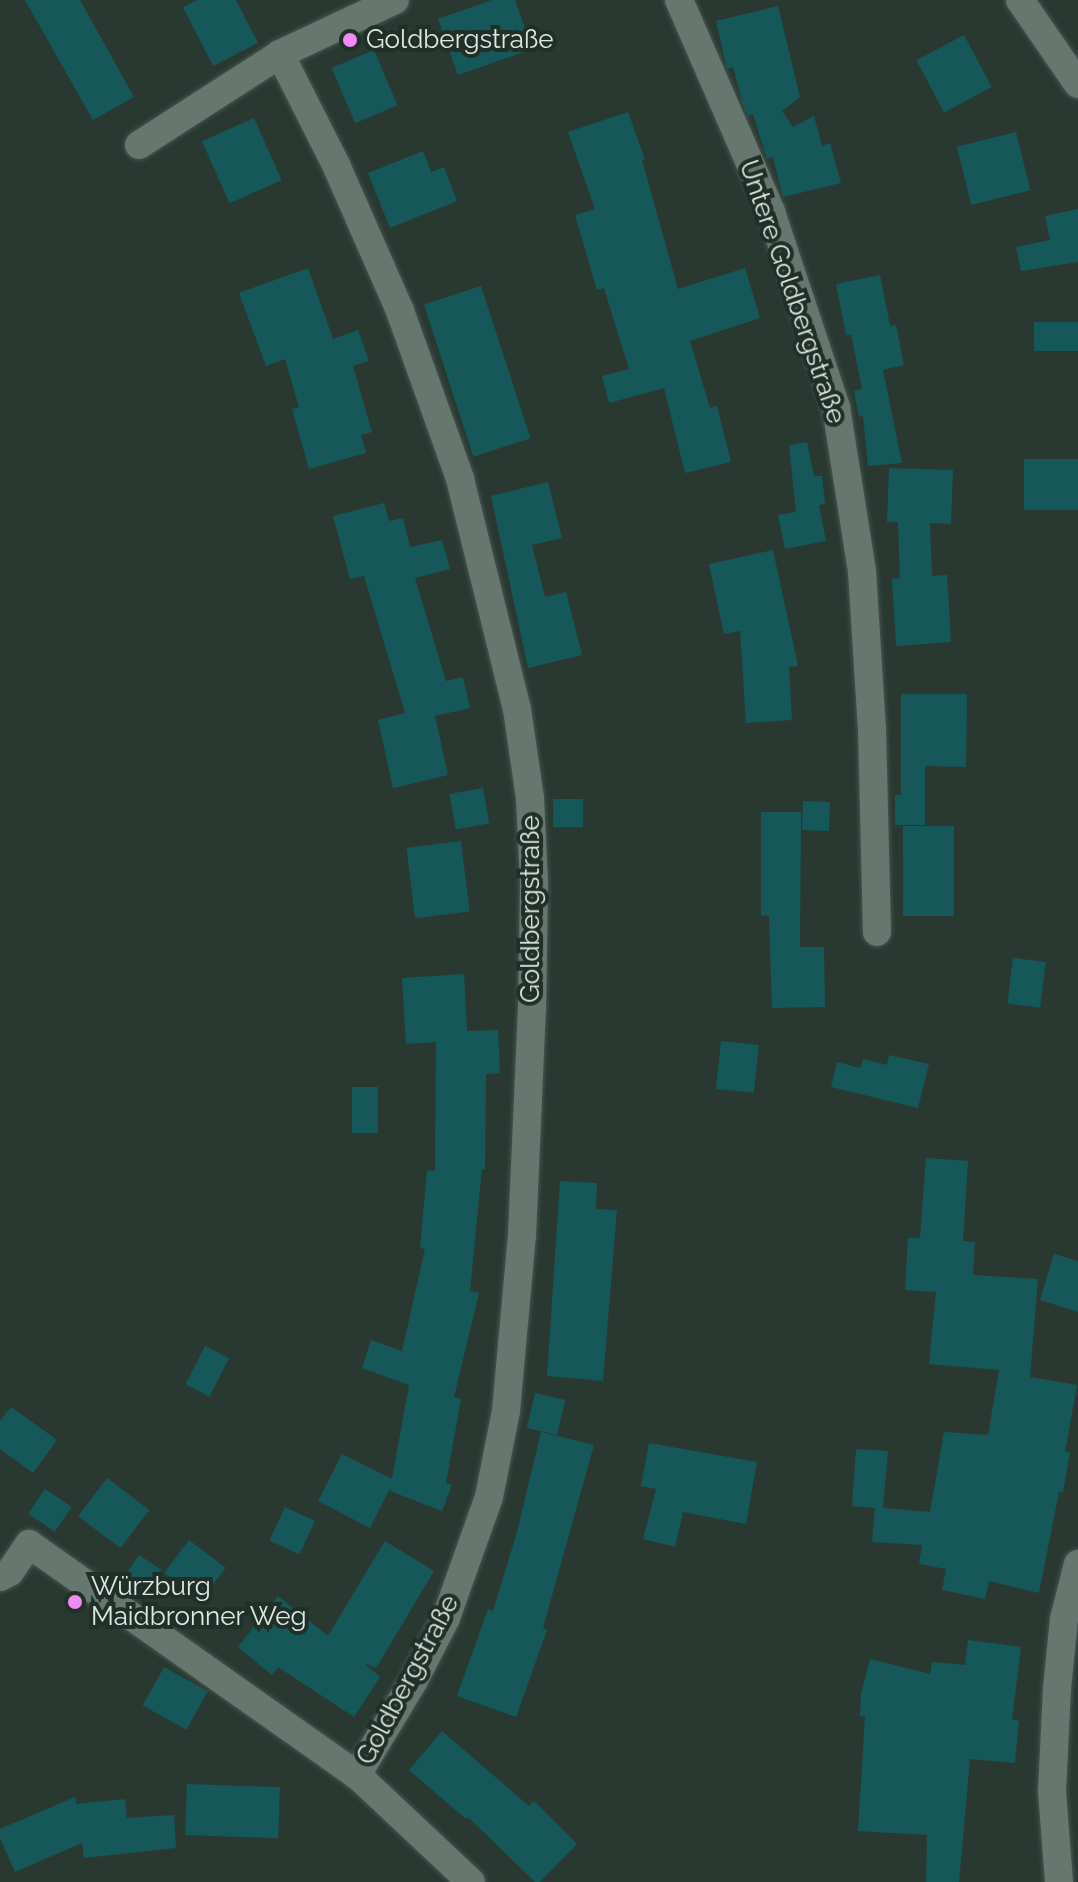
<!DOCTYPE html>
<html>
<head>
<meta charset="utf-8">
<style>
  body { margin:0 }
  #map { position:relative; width:1078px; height:1882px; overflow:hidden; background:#293932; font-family:Raleway,sans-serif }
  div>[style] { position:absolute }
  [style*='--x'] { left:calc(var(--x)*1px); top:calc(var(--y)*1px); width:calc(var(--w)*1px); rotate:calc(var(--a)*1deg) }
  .building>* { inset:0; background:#165859; transform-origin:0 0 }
  .roads { filter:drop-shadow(0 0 2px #46544e) drop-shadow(0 0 2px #46544e) }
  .minor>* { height:28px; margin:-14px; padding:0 14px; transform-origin:14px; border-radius:14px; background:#65776e }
  .dots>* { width:22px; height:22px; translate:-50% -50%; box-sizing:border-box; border:4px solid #202f28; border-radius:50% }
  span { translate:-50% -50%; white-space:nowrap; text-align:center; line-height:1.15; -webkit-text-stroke:8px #202f28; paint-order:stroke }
  .poi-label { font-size:26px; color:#dee8e3 }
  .left { translate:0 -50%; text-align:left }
  .street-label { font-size:26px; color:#dee8e3 }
</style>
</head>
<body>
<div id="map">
  <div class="building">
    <div style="clip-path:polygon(25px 0,80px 0,134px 97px,93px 120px)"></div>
    <div style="clip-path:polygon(197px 0,236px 0,258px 43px,213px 66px,183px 7px)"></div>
    <div style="clip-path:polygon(492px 0,515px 0,532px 49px,458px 75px,438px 19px)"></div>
    <div style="clip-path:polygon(778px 6px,800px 97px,782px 111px,793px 127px,814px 116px,822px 146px,830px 143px,841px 183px,783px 197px,773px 157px,767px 159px,753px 114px,748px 116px,742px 102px,733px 67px,727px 69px,716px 21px)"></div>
    <div style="left:964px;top:35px;width:59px;height:54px;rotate:62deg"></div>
    <div style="left:374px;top:50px;width:60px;height:46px;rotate:67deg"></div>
    <div style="clip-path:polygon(628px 112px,645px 159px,642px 160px,678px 289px,745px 268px,760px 318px,690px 341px,710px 408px,717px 406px,731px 462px,685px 473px,664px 388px,609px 403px,602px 376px,629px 369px,604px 288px,597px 290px,575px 215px,595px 209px,568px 132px)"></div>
    <div style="left:254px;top:118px;width:68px;height:57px;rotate:66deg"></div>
    <div style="left:1016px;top:132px;width:60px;height:61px;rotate:76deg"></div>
    <div style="clip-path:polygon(423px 151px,431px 172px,444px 167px,457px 201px,390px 228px,368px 173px)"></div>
    <div style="clip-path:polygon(1078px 209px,1078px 262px,1021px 271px,1016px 247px,1050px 240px,1045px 216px)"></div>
    <div style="clip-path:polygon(308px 268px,333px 339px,358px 330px,369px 361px,353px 366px,372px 432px,361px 435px,366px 453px,309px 469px,292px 409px,299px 407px,285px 359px,266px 366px,239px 293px)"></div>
    <div style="clip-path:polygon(880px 275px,890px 326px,896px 325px,904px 365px,883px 370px,902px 463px,868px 466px,863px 416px,859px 417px,854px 391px,862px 389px,851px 334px,846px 335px,836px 284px)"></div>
    <div style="left:481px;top:286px;width:160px;height:60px;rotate:72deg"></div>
    <div style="left:1078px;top:322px;width:29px;height:44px;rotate:90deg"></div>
    <div style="clip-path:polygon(807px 442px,814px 476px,822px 476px,825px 504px,819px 505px,826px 541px,785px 549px,778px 515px,796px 512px,789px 445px)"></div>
    <div style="left:1078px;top:459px;width:51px;height:54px;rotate:90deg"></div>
    <div style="clip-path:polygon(889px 468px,953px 470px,951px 524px,930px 523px,932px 576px,947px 575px,951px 642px,896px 646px,892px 579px,900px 578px,898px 522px,887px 522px)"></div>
    <div style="clip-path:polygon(548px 482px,562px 538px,532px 545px,545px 597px,566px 592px,582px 655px,528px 668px,491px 496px)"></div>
    <div style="clip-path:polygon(384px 503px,389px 521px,403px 518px,410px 547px,442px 540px,450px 569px,415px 578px,446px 681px,463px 677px,470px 708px,435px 716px,448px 775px,393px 788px,378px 720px,405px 713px,364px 576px,350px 579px,333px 516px)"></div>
    <div style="clip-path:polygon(773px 550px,798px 666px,789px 667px,792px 720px,746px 723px,740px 631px,724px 634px,709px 564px)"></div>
    <div style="clip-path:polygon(901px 694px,967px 694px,966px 767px,925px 766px,925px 825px,895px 825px,895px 795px,901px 795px)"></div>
    <div style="left:483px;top:788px;width:36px;height:34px;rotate:80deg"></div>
    <div style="left:553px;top:799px;width:30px;height:28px"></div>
    <div style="left:803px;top:801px;width:27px;height:29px;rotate:2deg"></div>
    <div style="clip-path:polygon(761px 812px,801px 812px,800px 947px,824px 947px,825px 1007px,772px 1008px,769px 916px,761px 915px)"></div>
    <div style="left:903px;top:826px;width:51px;height:90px"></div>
    <div style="left:461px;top:841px;width:71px;height:55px;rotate:83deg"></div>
    <div style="left:1013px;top:958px;width:33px;height:46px;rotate:7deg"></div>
    <div style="clip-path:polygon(464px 974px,467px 1031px,498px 1030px,500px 1073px,486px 1074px,485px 1169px,482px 1169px,470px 1291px,479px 1293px,454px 1397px,461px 1399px,446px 1483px,452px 1485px,442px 1511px,390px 1491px,391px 1486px,370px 1528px,318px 1501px,342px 1454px,392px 1479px,409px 1385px,362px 1368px,371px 1340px,402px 1351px,425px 1249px,420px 1248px,427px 1170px,435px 1171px,436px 1042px,406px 1044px,402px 978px)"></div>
    <div style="left:721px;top:1041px;width:38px;height:48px;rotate:6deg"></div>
    <div style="clip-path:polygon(889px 1055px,929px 1064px,918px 1108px,831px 1087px,837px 1062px,860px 1068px,863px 1059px,887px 1065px)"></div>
    <div style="left:352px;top:1087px;width:26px;height:46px"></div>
    <div style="clip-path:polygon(926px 1158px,968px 1161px,963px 1241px,975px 1242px,973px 1275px,1038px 1279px,1030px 1377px,1077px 1385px,1065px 1452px,1070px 1452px,1063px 1492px,1059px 1492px,1039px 1593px,989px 1581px,985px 1599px,942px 1590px,946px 1569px,919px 1564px,922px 1545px,872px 1542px,875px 1508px,852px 1506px,856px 1449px,888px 1451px,883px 1508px,930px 1512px,944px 1432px,988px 1435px,999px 1370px,929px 1364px,936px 1292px,905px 1290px,908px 1238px,920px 1238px)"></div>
    <div style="clip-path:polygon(560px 1181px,597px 1183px,596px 1209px,617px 1210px,603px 1381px,547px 1376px)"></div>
    <div style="clip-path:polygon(1054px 1254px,1078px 1261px,1078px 1312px,1040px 1300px)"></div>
    <div style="left:205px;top:1346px;width:27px;height:43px;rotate:27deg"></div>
    <div style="left:535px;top:1393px;width:31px;height:36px;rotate:13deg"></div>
    <div style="clip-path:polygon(11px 1407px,57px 1440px,33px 1473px,0 1449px,0 1421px)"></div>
    <div style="clip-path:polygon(541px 1432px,594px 1445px,543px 1628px,547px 1630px,516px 1717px,457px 1696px,488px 1609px,493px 1611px,517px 1532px)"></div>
    <div style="clip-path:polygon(649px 1443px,757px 1462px,746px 1524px,683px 1512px,675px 1547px,643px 1539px,656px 1489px,641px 1486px)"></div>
    <div style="left:107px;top:1478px;width:53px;height:48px;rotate:37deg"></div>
    <div style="left:45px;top:1489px;width:32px;height:30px;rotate:34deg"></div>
    <div style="left:285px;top:1507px;width:33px;height:37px;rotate:25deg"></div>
    <div style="left:189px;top:1540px;width:46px;height:41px;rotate:37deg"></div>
    <div style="clip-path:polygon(385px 1541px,434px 1571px,376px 1668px,364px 1663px,380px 1677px,354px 1717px,278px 1667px,272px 1675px,238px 1647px,278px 1596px,328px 1636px)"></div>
    <div style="left:139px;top:1555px;width:27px;height:26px;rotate:34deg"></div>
    <div style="clip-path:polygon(968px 1640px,1021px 1647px,1012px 1720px,1019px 1721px,1015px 1763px,970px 1759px,959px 1882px,926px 1882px,927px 1835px,858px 1831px,865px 1717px,860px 1716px,861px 1694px,870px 1659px,930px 1674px,932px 1662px,965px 1665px)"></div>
    <div style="left:164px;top:1667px;width:50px;height:44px;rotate:29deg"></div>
    <div style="clip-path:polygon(442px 1731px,529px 1806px,534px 1801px,577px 1844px,540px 1882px,535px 1882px,468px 1817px,466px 1819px,409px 1770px)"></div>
    <div style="left:187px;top:1784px;width:93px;height:51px;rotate:2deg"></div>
    <div style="clip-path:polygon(75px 1797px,76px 1804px,125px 1799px,127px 1818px,174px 1815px,176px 1848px,84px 1858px,82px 1843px,15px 1872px,0 1838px,0 1829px)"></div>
  </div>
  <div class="roads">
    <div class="minor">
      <div style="--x:679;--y:0;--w:231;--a:66.5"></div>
      <div style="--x:771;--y:212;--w:206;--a:71.6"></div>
      <div style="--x:836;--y:407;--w:166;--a:81"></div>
      <div style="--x:862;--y:571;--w:157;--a:86.4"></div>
      <div style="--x:872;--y:728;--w:204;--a:88.6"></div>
      <div style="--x:1020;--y:0;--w:102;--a:55.4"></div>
      <div style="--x:280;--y:54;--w:124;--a:63.2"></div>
      <div style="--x:336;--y:165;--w:159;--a:66.3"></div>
      <div style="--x:400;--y:311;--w:178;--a:70.3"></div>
      <div style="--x:460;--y:479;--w:237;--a:76.1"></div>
      <div style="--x:517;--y:709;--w:90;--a:81.7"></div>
      <div style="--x:530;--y:798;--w:86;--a:87.3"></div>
      <div style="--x:534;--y:884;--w:123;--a:90.9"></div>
      <div style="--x:532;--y:1007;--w:228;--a:92.5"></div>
      <div style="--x:522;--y:1235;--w:177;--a:95.2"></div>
      <div style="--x:506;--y:1411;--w:88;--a:101.2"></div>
      <div style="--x:489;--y:1497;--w:128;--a:109.6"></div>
      <div style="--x:446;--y:1618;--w:72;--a:117.3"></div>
      <div style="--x:413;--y:1682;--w:109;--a:121.1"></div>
      <div style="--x:139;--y:145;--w:168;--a:-32.8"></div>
      <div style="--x:280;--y:54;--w:127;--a:-25.2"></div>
      <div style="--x:0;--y:1577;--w:11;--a:-27"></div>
      <div style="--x:10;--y:1572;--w:34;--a:-56"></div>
      <div style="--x:29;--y:1544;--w:401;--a:35.2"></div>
      <div style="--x:357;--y:1775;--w:156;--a:43.2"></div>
      <div style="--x:1059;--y:1882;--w:91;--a:-94.4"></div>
      <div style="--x:1052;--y:1791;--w:102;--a:-87.2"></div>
      <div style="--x:1057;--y:1689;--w:70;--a:-84.3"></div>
      <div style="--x:1064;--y:1619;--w:57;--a:-75.7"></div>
    </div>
  </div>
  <div class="dots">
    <div style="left:350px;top:40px;background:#f18af4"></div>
    <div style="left:75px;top:1602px;background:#f18af4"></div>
  </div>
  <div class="poi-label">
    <span class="left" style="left:366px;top:40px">Goldbergstraße</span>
    <span class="left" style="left:91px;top:1602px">Würzburg<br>Maidbronner Weg</span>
  </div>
  <div class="street-label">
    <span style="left:792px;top:292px;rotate:71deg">Untere Goldbergstraße</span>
    <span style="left:531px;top:909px;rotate:-90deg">Goldbergstraße</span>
    <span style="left:408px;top:1680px;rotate:-62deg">Goldbergstraße</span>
  </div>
</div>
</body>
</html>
